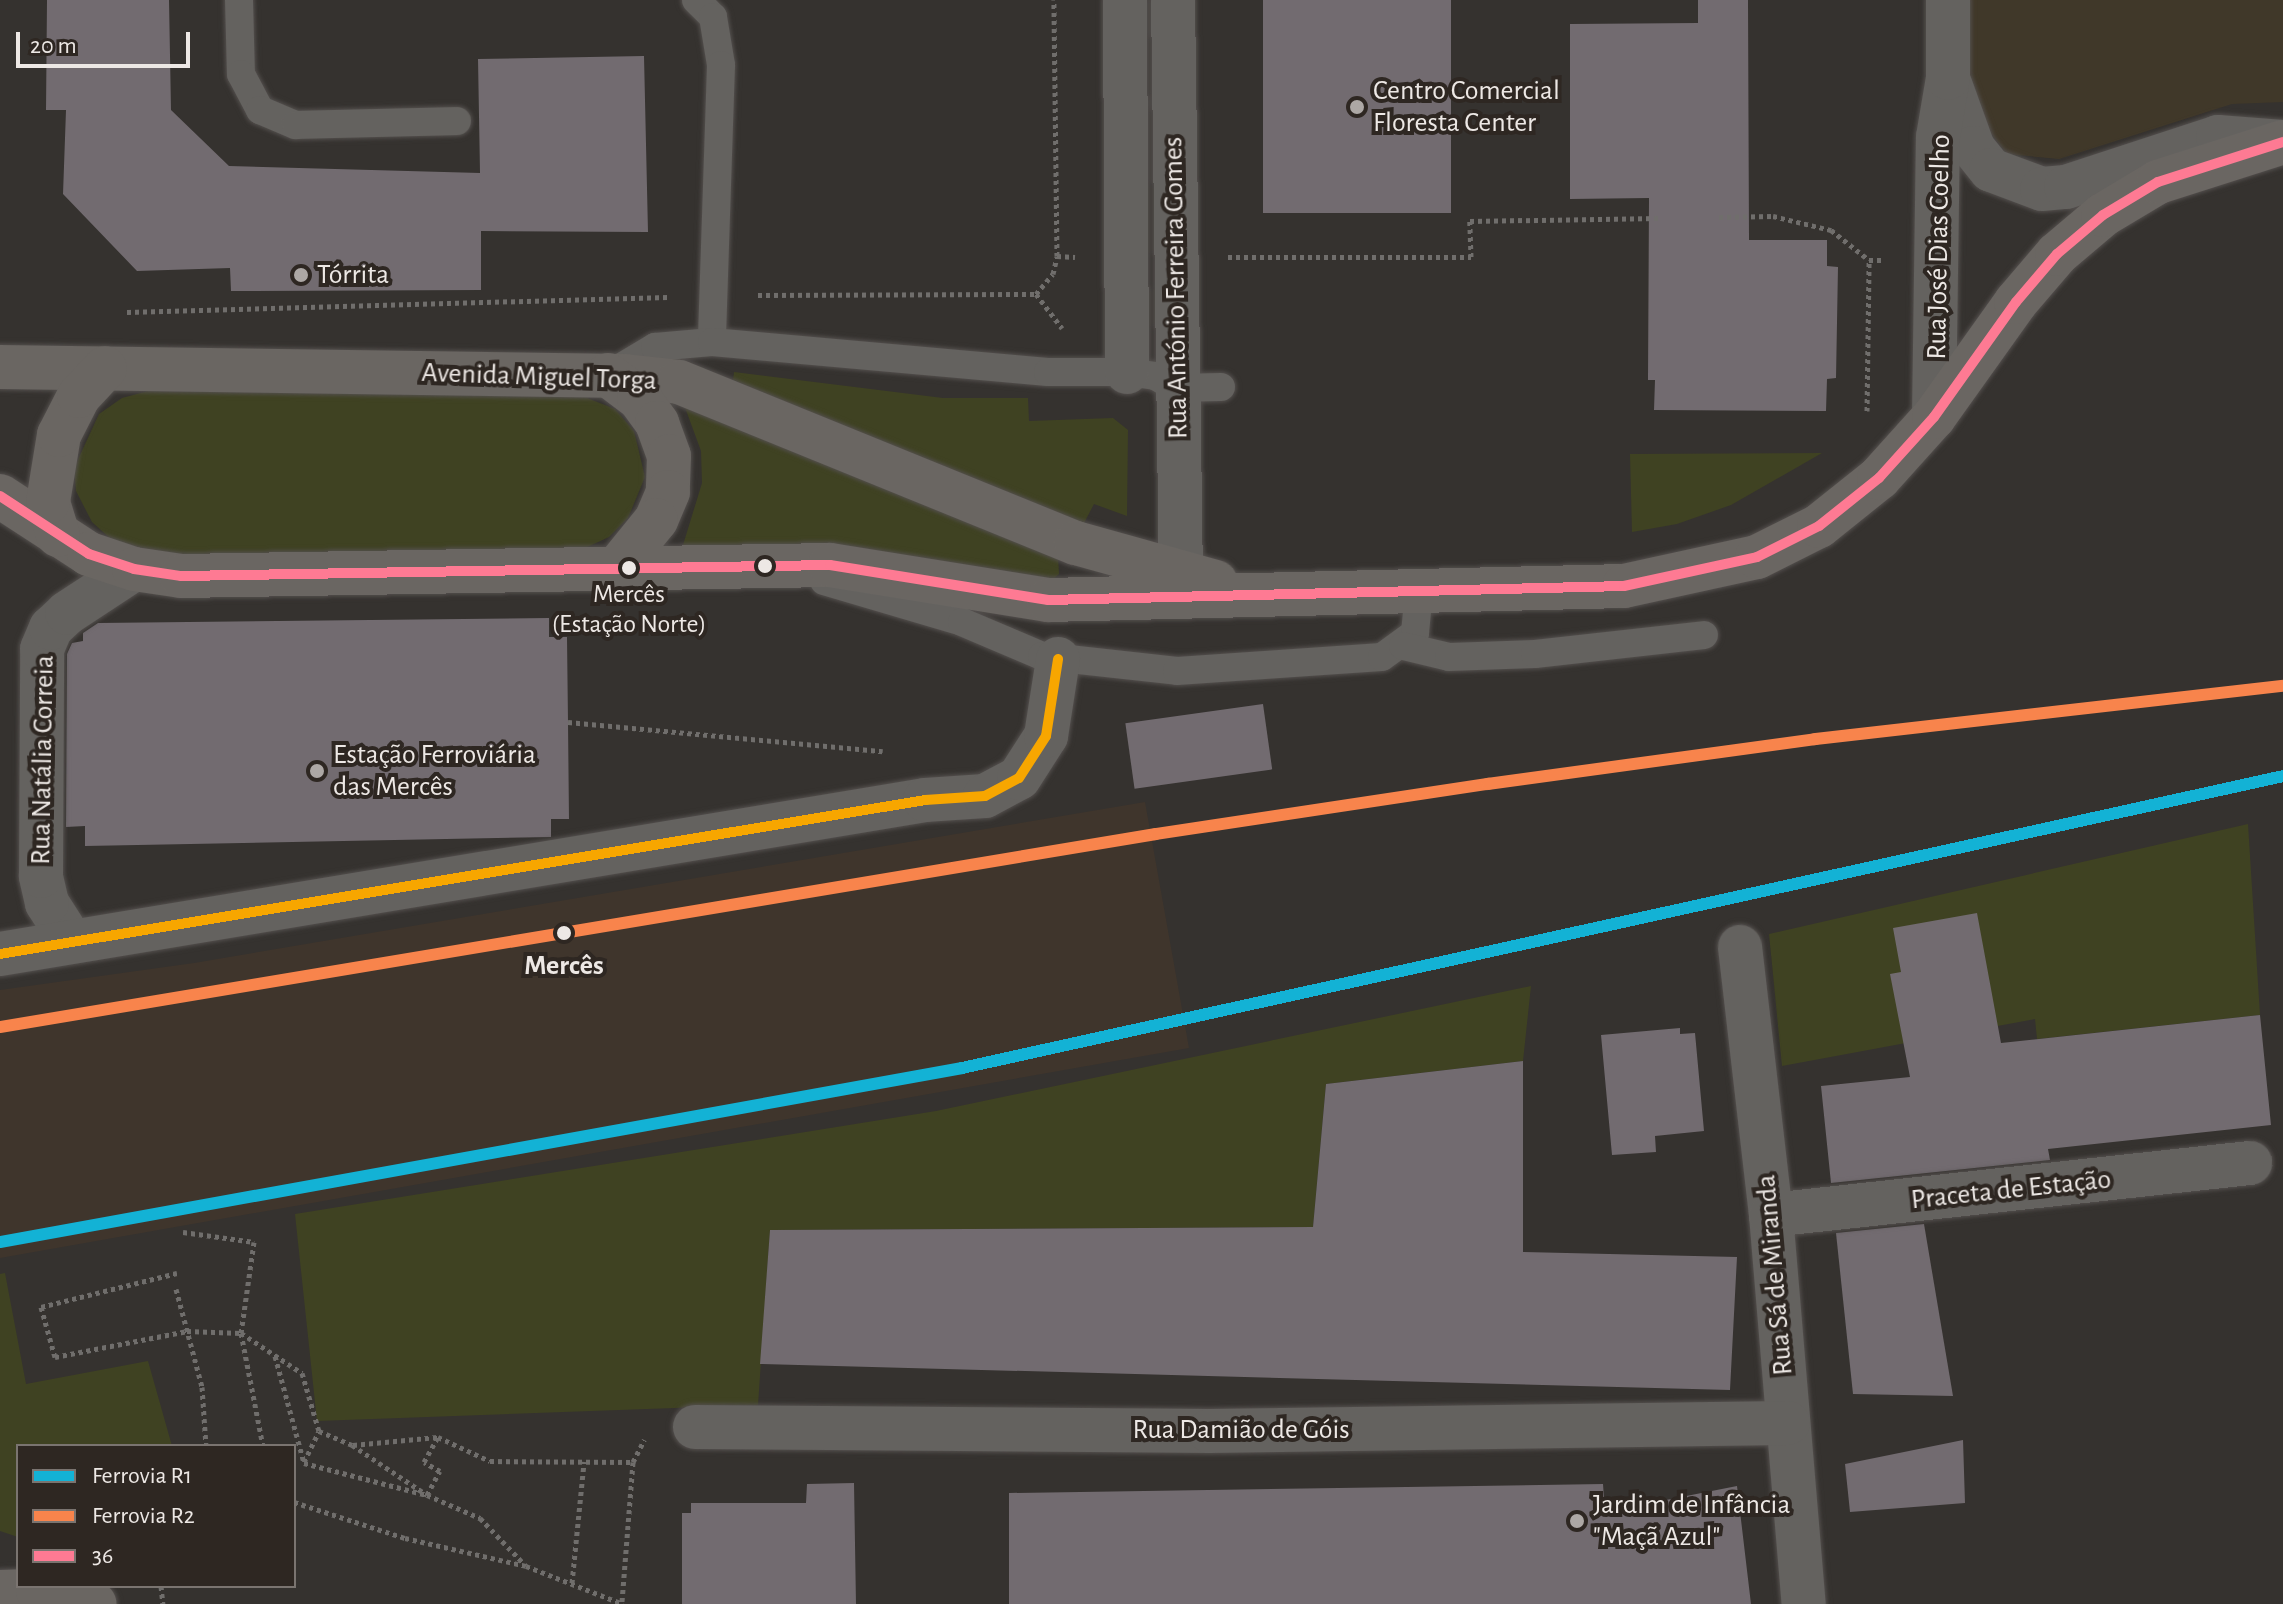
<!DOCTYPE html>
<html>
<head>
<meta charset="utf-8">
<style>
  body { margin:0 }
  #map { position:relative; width:2283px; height:1604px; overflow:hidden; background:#35322f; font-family:"Alegreya Sans",sans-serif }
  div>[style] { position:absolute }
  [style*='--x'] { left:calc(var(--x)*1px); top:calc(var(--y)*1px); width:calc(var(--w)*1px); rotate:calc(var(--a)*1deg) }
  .commercial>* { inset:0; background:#403829 }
  .built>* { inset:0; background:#3f352c }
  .green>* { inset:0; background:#3f4222 }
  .building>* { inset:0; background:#726b70; transform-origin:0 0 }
  .path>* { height:5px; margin-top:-2.5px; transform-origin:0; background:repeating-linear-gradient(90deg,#706e6c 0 4px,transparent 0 8px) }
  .roads { filter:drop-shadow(0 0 2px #534f4d) drop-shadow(0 0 2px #534f4d) }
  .lane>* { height:28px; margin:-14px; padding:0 14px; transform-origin:14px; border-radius:14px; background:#64625f }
  .street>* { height:44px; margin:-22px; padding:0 22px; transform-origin:22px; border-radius:22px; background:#64625f }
  .secondary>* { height:44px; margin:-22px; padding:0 22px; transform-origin:22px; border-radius:22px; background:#6a6662 }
  .bus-1>* { height:10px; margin:-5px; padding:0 5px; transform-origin:5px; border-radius:5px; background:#fe7a93 }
  .bus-2>* { height:10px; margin:-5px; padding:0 5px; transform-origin:5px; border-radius:5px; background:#f7a600 }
  .rail-1>* { height:12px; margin:-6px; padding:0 6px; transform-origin:6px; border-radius:6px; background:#13b2d5 }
  .rail-2>* { height:12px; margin:-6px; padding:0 6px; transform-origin:6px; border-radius:6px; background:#f8844c }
  .dots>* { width:22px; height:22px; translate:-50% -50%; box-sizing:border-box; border:4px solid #2e2722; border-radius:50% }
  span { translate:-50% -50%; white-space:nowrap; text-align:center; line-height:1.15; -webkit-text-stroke:8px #2e2722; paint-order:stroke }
  .bus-label { font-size:26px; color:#ede8e5 }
  .poi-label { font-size:28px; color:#ede8e5 }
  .left { translate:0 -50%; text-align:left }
  .street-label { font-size:28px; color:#ede8e5 }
  .stop-label { font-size:28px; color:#ede8e5; font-weight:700 }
  .legend { position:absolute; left:16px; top:1444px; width:280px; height:144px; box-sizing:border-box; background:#2e2722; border:2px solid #7a7470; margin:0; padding:10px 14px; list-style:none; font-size:24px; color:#ede8e5 }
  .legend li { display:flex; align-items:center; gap:16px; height:40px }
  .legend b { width:40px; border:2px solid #7a7470 }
  .scale { position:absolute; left:16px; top:32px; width:174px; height:36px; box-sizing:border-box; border:4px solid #ede8e5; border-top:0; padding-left:10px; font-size:24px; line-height:28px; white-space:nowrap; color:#ede8e5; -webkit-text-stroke:6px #2e2722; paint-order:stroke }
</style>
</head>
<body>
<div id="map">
  <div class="commercial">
    <div style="clip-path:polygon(1966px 0,2283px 0,2283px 102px,2232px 104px,2059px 159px,2007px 154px,1966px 101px)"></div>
  </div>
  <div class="built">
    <div style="clip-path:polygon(1145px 802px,1189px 1048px,0 1258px,0 990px,194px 963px)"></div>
  </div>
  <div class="green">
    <div style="clip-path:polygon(734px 372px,943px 398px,1028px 398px,1029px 421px,1113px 418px,1128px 430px,1127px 516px,1094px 504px,1083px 525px,733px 380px)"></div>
    <div style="clip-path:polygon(148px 391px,577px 394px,615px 409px,634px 431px,645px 477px,628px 518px,609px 537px,583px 549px,183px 558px,113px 541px,92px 522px,76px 491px,74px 468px,99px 414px,122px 398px)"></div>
    <div style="clip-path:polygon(683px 402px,1058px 555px,1059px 574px,1050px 582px,829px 545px,683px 545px,702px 483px,701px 451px)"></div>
    <div style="clip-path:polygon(1822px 453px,1731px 505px,1677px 524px,1632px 532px,1630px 454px)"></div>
    <div style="clip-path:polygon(2248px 824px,2260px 1015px,2037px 1039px,2035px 1019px,1782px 1066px,1769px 934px)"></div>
    <div style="clip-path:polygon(1531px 986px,1523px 1061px,1326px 1084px,1313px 1227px,770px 1230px,758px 1405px,317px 1421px,295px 1214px,936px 1111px)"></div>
    <div style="clip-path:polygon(5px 1273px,26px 1384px,148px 1361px,172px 1446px,18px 1446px,18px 1537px,0 1531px,0 1274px)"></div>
  </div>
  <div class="building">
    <div style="clip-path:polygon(47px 0,169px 0,171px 110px,229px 166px,480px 173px,478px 59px,644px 56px,648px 232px,481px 231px,481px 290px,231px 291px,230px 268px,137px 271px,63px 194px,66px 110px,46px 110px)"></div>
    <div style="left:1263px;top:0;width:188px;height:213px"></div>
    <div style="clip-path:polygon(1698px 0,1748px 0,1749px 240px,1827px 240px,1827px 266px,1838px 267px,1836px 378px,1827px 379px,1826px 411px,1654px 410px,1655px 380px,1648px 380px,1649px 198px,1570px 199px,1570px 24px,1698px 23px)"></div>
    <div style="clip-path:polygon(549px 618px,549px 637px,567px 637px,568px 722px,569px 819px,551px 819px,551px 837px,85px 846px,85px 826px,66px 827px,67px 654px,72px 643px,83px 641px,83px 633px,98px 623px)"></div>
    <div style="left:1263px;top:704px;width:66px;height:139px;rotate:82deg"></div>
    <div style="clip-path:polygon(1977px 913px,2001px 1043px,2260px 1015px,2271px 1125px,2048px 1149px,2050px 1160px,1831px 1183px,1821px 1086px,1910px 1077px,1890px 974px,1901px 972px,1893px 928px)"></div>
    <div style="clip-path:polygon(1680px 1028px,1680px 1034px,1695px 1033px,1704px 1131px,1655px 1136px,1656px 1152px,1612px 1155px,1601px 1035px)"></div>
    <div style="clip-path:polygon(1523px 1061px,1523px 1252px,1737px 1257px,1730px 1390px,760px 1364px,770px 1230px,1313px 1227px,1326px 1084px)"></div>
    <div style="clip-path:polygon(1924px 1224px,1953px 1396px,1853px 1394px,1836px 1233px)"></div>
    <div style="clip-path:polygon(1963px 1440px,1965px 1503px,1850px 1512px,1845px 1464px)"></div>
    <div style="clip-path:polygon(854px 1483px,856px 1604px,682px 1604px,682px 1513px,691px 1513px,691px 1503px,806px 1503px,807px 1484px)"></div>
    <div style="clip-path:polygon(1603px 1484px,1605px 1512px,1737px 1486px,1751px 1604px,1009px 1604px,1009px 1493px)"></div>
  </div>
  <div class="path">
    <div style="--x:1719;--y:217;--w:54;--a:-1.1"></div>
    <div style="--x:1773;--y:216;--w:60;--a:13.6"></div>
    <div style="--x:1831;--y:230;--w:48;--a:38.3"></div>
    <div style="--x:1869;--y:260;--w:16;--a:0"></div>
    <div style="--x:1057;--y:256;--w:18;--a:3"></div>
    <div style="--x:1228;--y:257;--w:243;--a:0"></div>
    <div style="--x:1471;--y:257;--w:36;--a:-92"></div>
    <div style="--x:1470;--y:221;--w:190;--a:-0.9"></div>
    <div style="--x:1036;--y:294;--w:43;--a:52.6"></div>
    <div style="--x:758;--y:295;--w:278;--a:-0.2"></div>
    <div style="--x:1036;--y:294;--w:26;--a:-50"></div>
    <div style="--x:1053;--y:274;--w:18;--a:-77"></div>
    <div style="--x:1057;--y:256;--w:256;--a:-90.7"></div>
    <div style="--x:127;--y:312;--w:541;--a:-1.59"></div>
    <div style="--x:1867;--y:411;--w:151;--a:-89.2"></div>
    <div style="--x:568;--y:722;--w:316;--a:5.3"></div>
    <div style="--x:183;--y:1232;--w:72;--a:8"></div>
    <div style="--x:254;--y:1242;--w:92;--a:98.1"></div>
    <div style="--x:241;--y:1333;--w:73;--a:33.3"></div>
    <div style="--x:302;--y:1373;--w:60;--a:73.7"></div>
    <div style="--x:319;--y:1431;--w:36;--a:23"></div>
    <div style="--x:352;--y:1445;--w:90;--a:33.7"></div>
    <div style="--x:427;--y:1495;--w:27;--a:-62"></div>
    <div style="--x:440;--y:1471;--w:18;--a:-151"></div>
    <div style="--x:424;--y:1462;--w:29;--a:-61"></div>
    <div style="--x:438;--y:1437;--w:57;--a:24.8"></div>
    <div style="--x:490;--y:1461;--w:143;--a:0.4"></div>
    <div style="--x:633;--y:1462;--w:141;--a:94.5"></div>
    <div style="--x:177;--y:1273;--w:140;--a:166"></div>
    <div style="--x:41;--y:1307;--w:52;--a:74.4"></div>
    <div style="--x:55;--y:1357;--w:135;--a:-11.1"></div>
    <div style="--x:187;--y:1331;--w:54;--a:2.1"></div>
    <div style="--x:241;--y:1333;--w:115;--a:79"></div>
    <div style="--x:176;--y:1289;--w:101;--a:75.1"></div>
    <div style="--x:202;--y:1387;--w:59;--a:86.1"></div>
    <div style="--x:275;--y:1356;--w:111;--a:74.8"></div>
    <div style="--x:304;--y:1463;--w:127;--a:14.6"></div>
    <div style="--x:427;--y:1495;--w:58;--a:23.5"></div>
    <div style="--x:480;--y:1518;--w:66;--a:46.2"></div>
    <div style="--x:353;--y:1445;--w:85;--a:-5.4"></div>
    <div style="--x:304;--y:1462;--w:34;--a:-64"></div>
    <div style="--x:633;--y:1462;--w:25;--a:-63"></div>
    <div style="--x:294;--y:1502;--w:117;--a:18"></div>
    <div style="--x:405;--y:1538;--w:124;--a:13"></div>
    <div style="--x:526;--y:1566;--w:104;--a:21.4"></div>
    <div style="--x:572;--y:1583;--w:122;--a:-84.3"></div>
    <div style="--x:161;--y:1586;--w:18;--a:84"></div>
  </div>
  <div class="roads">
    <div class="lane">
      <div style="--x:239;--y:0;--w:74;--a:88.5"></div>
      <div style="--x:241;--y:74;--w:41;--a:62.2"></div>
      <div style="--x:260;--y:110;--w:39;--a:23"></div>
      <div style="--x:296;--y:125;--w:161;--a:-1.4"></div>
      <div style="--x:696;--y:0;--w:24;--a:45"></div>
      <div style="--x:713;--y:17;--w:49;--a:80.5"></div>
      <div style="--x:721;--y:65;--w:277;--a:91.9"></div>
      <div style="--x:608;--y:375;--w:55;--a:-30.8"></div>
      <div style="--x:655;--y:347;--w:57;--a:-5"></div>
      <div style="--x:712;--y:342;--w:337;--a:5.1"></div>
      <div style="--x:1048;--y:372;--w:79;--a:0"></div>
      <div style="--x:1127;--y:372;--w:28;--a:8"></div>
      <div style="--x:1155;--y:376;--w:24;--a:30"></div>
      <div style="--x:1176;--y:388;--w:45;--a:-1.3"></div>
      <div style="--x:824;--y:581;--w:144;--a:16.5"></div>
      <div style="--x:962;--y:622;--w:87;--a:23"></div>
      <div style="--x:1042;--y:656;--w:136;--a:6.3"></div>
      <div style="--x:1177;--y:671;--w:205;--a:-3.9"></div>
      <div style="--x:1382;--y:657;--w:41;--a:-36"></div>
      <div style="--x:1415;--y:633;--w:42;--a:-84.6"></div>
      <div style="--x:1403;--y:646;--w:47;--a:13.4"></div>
      <div style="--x:1449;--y:657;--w:86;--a:-2"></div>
      <div style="--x:1535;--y:654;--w:170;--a:-6.4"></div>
    </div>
    <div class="street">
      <div style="--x:1125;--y:0;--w:372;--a:89.7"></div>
      <div style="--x:1173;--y:0;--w:577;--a:89.21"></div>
      <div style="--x:1950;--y:84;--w:68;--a:70.2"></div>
      <div style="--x:1973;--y:148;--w:28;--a:51"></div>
      <div style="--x:1991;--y:170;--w:54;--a:20.4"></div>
      <div style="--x:2042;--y:189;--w:24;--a:-5"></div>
      <div style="--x:2066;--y:187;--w:160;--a:-18.2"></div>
      <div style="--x:2218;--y:137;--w:65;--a:4.4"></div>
      <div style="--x:1934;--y:417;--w:280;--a:-89.2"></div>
      <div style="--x:1938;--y:137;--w:60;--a:-80.4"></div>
      <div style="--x:1948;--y:78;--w:78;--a:-90"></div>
      <div style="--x:70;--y:939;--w:43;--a:-122.6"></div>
      <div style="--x:47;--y:903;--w:28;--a:-103"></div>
      <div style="--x:41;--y:876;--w:227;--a:-89.7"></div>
      <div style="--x:42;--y:649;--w:23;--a:-67"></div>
      <div style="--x:51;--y:628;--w:22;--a:-43"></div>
      <div style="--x:67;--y:613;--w:80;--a:-33.3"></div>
      <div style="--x:1740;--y:947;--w:270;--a:83.4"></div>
      <div style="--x:1771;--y:1215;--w:390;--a:85.2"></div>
      <div style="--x:0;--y:954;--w:938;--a:-9.45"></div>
      <div style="--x:925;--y:800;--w:60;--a:-3.8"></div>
      <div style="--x:985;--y:796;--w:38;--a:-28"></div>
      <div style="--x:1019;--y:778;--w:50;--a:-57.3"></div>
      <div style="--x:1046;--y:736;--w:78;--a:-81.1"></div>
      <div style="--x:1771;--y:1215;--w:482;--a:-6.2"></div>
      <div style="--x:695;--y:1427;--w:514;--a:0.45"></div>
      <div style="--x:1209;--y:1431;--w:579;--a:-0.79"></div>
    </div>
    <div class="secondary">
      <div style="--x:0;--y:367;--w:625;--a:0.83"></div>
      <div style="--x:625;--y:376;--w:54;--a:6.3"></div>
      <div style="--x:679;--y:382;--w:428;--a:22.1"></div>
      <div style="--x:1076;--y:543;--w:145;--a:15.6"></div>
      <div style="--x:608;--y:375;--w:39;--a:37"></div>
      <div style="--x:639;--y:398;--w:31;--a:54"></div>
      <div style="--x:657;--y:423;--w:35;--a:70"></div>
      <div style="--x:669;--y:456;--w:36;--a:92"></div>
      <div style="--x:668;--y:492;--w:30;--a:113"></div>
      <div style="--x:656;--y:520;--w:60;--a:129"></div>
      <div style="--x:0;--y:496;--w:106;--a:33.1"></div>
      <div style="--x:89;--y:554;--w:47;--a:18.4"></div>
      <div style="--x:134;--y:569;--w:48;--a:8.5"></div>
      <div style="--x:181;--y:576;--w:649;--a:-0.97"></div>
      <div style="--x:830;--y:565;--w:221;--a:9.1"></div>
      <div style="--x:1048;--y:600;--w:576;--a:-1.39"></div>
      <div style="--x:1624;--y:586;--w:136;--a:-12.3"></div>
      <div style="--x:1757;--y:557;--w:69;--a:-26.6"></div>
      <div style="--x:1819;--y:526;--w:77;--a:-38.7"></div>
      <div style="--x:1879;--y:478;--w:82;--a:-48"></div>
      <div style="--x:1934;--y:417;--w:141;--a:-54.5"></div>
      <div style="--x:2016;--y:302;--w:63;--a:-49.5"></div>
      <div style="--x:2057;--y:254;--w:60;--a:-40.3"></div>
      <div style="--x:2103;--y:215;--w:64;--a:-31"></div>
      <div style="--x:2158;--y:182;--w:131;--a:-17.7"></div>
      <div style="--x:58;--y:535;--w:34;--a:-107"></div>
      <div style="--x:48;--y:502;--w:68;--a:-80.7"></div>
      <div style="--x:59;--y:435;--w:44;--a:-62.9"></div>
      <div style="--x:79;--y:396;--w:38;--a:-47"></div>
      <div style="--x:0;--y:1592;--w:38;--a:-2"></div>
      <div style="--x:38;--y:1591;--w:58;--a:12.8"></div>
    </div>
  </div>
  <div class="bus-1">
    <div style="--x:0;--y:496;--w:106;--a:33.1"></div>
    <div style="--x:89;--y:554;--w:47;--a:18.4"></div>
    <div style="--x:134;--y:569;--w:48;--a:8.5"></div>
    <div style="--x:181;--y:576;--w:649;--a:-0.97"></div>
    <div style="--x:830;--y:565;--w:221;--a:9.1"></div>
    <div style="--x:1048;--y:600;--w:576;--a:-1.39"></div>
    <div style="--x:1624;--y:586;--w:136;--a:-12.3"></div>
    <div style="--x:1757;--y:557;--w:69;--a:-26.6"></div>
    <div style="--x:1819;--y:526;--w:77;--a:-38.7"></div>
    <div style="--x:1879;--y:478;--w:82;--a:-48"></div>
    <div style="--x:1934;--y:417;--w:141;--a:-54.5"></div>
    <div style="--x:2016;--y:302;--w:63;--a:-49.5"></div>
    <div style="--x:2057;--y:254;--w:60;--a:-40.3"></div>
    <div style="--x:2103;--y:215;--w:64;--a:-31"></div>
    <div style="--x:2158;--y:182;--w:131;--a:-17.7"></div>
  </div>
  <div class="bus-2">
    <div style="--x:0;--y:954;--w:938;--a:-9.45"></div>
    <div style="--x:925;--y:800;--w:60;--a:-3.8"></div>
    <div style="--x:985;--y:796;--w:38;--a:-28"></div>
    <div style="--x:1019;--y:778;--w:50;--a:-57.3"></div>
    <div style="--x:1046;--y:736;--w:78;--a:-81.1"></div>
  </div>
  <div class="rail-1">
    <div style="--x:0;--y:1242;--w:978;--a:-10.25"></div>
    <div style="--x:962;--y:1068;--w:1353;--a:-12.46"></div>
  </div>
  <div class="rail-2">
    <div style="--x:0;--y:1027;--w:1172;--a:-9.48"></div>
    <div style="--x:1156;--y:834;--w:336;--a:-8.6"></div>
    <div style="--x:1488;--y:784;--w:330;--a:-7.8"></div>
    <div style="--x:1815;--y:739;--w:471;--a:-6.5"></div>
  </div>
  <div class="dots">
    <div style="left:1357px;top:107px;background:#ada8a5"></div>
    <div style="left:301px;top:275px;background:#ada8a5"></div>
    <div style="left:765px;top:566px;background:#ede8e5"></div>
    <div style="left:629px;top:568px;background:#ede8e5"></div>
    <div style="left:317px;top:771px;background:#ada8a5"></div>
    <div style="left:564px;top:933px;background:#ede8e5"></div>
    <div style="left:1577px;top:1521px;background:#ada8a5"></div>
  </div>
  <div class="bus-label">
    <span style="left:629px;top:610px">Mercês<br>(Estação Norte)</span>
  </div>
  <div class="poi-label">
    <span class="left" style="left:1373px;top:107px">Centro Comercial<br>Floresta Center</span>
    <span class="left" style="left:317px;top:275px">Tórrita</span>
    <span class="left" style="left:333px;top:771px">Estação Ferroviária<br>das Mercês</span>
    <span class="left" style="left:1593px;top:1521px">Jardim de Infância<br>"Maçã Azul"</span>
  </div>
  <div class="street-label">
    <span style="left:1939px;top:247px;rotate:-89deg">Rua José Dias Coelho</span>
    <span style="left:1176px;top:288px;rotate:-91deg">Rua António Ferreira Gomes</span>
    <span style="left:539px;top:377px;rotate:2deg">Avenida Miguel Torga</span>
    <span style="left:43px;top:760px;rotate:-89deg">Rua Natália Correia</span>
    <span style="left:2011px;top:1190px;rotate:-6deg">Praceta de Estação</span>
    <span style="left:1775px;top:1275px;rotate:-95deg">Rua Sá de Miranda</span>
    <span style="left:1241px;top:1430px">Rua Damião de Góis</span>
  </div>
  <div class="stop-label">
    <span style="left:564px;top:966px">Mercês</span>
  </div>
  <ul class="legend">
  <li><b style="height:10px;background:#13b2d5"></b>Ferrovia R1</li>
  <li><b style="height:10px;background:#f8844c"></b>Ferrovia R2</li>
  <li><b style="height:10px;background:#fe7a93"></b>36</li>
  </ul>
  <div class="scale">20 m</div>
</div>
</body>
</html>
